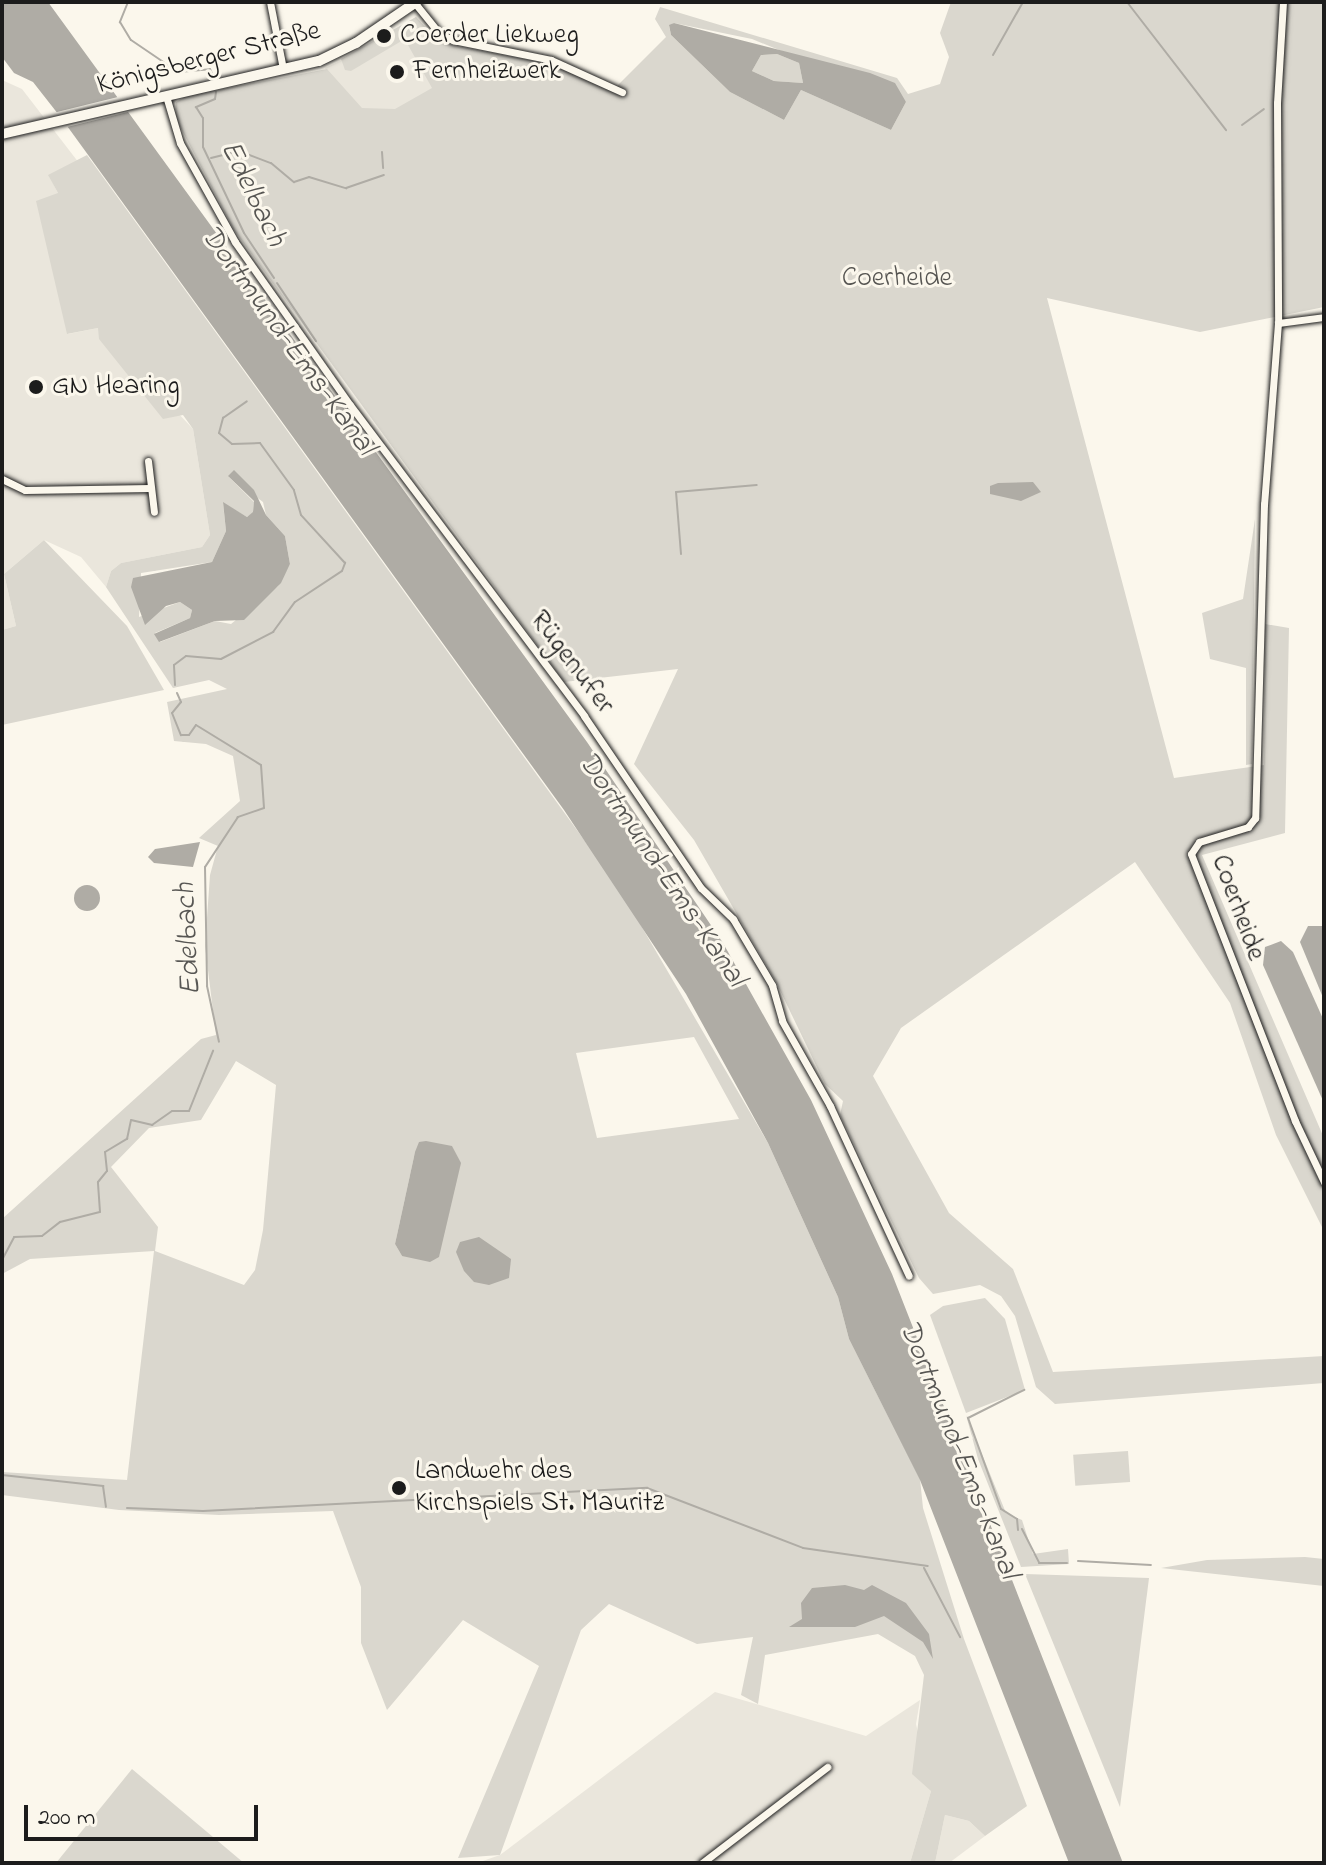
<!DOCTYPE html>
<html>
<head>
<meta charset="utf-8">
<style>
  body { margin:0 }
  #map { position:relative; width:1326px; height:1865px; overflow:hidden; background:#fbf7ec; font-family:"Indie Flower",sans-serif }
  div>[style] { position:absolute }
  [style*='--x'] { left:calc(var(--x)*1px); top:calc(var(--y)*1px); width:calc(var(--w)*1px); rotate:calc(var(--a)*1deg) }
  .built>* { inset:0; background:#eae6dc }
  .green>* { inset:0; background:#dad7ce; transform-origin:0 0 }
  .water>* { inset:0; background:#afaca5 }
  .round { border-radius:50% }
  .pier>* { inset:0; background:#fbf7ec }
  .stream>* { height:2px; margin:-1px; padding:0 1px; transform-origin:1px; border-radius:1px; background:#afaca5 }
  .roads { filter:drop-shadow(0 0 2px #1c1c1c) drop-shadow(0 0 2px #1c1c1c) }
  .street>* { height:7px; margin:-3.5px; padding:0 3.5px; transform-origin:3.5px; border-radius:3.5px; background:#fbf7ec }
  .secondary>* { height:10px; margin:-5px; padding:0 5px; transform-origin:5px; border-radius:5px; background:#fbf7ec }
  .dots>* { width:22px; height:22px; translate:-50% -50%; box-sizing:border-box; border:4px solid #fbf7ec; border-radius:50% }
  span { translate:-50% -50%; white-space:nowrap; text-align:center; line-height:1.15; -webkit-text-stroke:6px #fbf7ec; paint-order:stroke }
  .poi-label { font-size:28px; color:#1c1c1c }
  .left { translate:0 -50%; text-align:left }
  .street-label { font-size:28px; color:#1c1c1c }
  .park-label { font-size:28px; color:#555451 }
  .water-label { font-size:30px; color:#575653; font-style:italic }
  .frame { position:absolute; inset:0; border:4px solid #1c1c1c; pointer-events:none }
  .scale { position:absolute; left:24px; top:1805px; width:234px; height:36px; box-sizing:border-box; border:4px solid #1c1c1c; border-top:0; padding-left:10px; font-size:24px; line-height:28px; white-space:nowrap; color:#1c1c1c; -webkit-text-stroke:6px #fbf7ec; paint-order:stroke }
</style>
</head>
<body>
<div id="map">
  <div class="built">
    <div style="clip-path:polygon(416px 17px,430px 33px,412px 44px,439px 90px,360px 134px,325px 68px,371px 47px)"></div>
    <div style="clip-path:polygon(2px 80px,22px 89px,79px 163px,49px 176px,58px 193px,68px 334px,98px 328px,193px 429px,210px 535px,202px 547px,121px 563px,111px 571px,106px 587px,81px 557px,44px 540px,4px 574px,16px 626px,2px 630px)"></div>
    <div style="clip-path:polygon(715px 1692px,866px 1736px,920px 1700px,916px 1724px,931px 1791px,910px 1863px,477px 1863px,500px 1855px)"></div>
    <div style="clip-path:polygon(945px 1815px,969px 1821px,985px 1836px,949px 1863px,935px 1863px)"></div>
  </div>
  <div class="green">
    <div style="clip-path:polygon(evenodd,951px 2px,1324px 2px,1324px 307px,1200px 332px,1047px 298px,1174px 778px,1264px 765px,1265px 624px,1289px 628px,1285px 833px,1202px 855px,1324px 1138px,1324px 1231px,1276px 1135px,1230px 1003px,1135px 862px,901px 1028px,873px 1076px,949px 1213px,1013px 1269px,1053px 1372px,1324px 1356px,1324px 1383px,1055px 1404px,1036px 1387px,1015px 1316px,1001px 1296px,980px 1285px,933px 1294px,919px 1278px,840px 1115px,843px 1101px,825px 1084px,776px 982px,694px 840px,634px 764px,678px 669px,564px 682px,234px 230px,175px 117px,176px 102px,186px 96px,327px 69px,362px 108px,395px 109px,432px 88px,408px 45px,430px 33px,452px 45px,550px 64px,612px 91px,666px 37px,655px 19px,660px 7px,897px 78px,908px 94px,940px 84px,949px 57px,940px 33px,951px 2px,674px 23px,752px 39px,906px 102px,891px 130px,801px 90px,784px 120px,730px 92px,671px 35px,669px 26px,674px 23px)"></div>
    <div style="clip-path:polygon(416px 17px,425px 27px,351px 71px,345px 70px,341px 59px)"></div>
    <div style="clip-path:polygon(777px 54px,799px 63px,803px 83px,774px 81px,752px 71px,761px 55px)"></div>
    <div style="clip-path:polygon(evenodd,87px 155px,619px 888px,768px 1143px,838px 1297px,849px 1339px,920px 1479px,923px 1508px,964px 1639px,1027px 1806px,985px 1836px,969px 1821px,945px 1815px,935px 1863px,910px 1863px,931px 1791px,912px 1774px,924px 1675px,915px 1656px,878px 1634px,765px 1655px,758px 1704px,741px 1695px,753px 1637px,697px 1644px,609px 1604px,581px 1630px,500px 1855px,458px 1858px,539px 1666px,463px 1620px,387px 1710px,361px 1643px,361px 1587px,333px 1511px,219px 1515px,119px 1510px,2px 1495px,2px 1472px,127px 1480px,154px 1251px,30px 1259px,2px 1274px,2px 1219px,201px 1039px,216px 1035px,205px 946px,210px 875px,218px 846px,199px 838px,240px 801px,233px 756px,206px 744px,174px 741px,167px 702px,227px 689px,209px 680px,173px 688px,106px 587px,111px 571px,121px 563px,202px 547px,210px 535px,193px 429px,183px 415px,163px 419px,99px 339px,98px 328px,67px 334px,36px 201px,58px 193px,48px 175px,87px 155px,228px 476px,263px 502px,266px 515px,285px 536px,290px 564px,278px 586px,231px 624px,215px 621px,160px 642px,155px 633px,190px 618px,192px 610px,180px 602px,139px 617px,141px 573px,212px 562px,226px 531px,223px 503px,247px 517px,253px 513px,254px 502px,228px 476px,87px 155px,694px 1037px,739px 1119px,597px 1138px,576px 1053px,694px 1037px,87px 155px,236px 1061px,276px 1085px,263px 1230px,255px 1270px,244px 1285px,155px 1251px,158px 1227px,111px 1167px,149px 1128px,201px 1120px,236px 1061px,87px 155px,415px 1152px,402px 1256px,395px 1244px,415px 1152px)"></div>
    <div style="clip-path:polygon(1255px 519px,1252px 764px,1246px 765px,1246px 668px,1210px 659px,1202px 613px,1243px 599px)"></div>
    <div style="clip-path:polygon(44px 540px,127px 626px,164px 690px,2px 725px,2px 630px,16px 626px,4px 574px)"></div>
    <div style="clip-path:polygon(985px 1298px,1005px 1319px,1025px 1390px,966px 1413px,930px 1315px,943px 1306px)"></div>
    <div style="clip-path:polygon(966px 1415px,1006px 1513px,1022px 1520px,1033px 1554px,1068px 1549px,1069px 1564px,1021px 1567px,978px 1459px)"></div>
    <div style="left:1128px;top:1451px;width:31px;height:55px;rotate:86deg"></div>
    <div style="clip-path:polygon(1305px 1557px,1324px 1559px,1324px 1586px,1161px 1568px,1207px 1560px)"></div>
    <div style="clip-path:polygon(1025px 1574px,1149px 1578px,1120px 1807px)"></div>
    <div style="clip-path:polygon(132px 1769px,244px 1863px,56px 1863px)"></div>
  </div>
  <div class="water">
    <div style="clip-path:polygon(2px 2px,48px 2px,587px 742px,723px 943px,811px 1100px,892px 1274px,1123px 1863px,1069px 1863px,920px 1480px,849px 1339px,838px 1297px,768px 1143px,686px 994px,564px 810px,62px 119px,33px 82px,14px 73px,2px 57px)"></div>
    <div style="clip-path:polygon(evenodd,674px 23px,870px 73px,895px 83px,906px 102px,891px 130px,801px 90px,784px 120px,730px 92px,671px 35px,669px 25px,674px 23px,777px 54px,799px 63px,803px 83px,774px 81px,752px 71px,761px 55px,777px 54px)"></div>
    <div style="clip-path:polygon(234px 470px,254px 490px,266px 515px,285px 536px,290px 564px,281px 583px,244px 620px,215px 621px,159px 642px,154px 634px,190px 618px,192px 610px,180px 602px,166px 606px,145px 625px,131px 587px,133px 578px,212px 562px,226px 531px,223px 502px,247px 517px,253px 512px,254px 501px,228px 476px)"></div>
    <div style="clip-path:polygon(1033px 482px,1041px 492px,1021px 501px,990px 494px,990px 486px,998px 483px)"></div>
    <div style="clip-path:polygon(200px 842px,193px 867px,154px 863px,148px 857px,155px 849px)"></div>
    <div class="round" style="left:74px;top:885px;width:26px;height:26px"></div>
    <div style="clip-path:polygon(1308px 926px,1324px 926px,1324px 1000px,1300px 942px)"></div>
    <div style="clip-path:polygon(1281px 941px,1293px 952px,1324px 1021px,1324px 1103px,1263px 965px,1265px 947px)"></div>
    <div style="clip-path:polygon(426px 1141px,452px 1146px,461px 1163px,439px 1257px,430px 1262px,402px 1256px,395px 1244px,415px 1152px,419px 1142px)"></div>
    <div style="clip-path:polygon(479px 1237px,511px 1259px,509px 1278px,489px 1285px,474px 1282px,464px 1271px,456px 1252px,460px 1242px)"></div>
    <div style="clip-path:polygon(845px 1585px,864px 1590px,872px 1585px,906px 1603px,929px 1634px,933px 1659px,923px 1642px,884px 1616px,855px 1627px,789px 1627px,802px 1619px,801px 1603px,812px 1588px)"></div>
  </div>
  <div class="pier">
    <div style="clip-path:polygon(122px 96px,132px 111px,63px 128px,53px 113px)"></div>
  </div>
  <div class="stream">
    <div style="--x:128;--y:2;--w:22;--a:112"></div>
    <div style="--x:120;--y:22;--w:21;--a:59"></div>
    <div style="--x:131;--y:40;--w:57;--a:34.2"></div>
    <div style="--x:178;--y:72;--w:32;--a:-5"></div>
    <div style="--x:210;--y:69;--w:8;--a:67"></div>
    <div style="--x:1127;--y:2;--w:162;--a:52.3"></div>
    <div style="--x:993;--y:55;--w:61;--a:-60.5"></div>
    <div style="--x:216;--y:92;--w:7;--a:98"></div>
    <div style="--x:215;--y:99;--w:21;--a:157"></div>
    <div style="--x:196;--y:107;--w:13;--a:58"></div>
    <div style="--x:203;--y:118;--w:29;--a:90"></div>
    <div style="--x:203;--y:147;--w:95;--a:64.5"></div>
    <div style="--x:244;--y:233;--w:54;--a:56.3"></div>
    <div style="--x:1242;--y:125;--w:27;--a:-36"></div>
    <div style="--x:382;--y:152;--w:16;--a:86"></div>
    <div style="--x:211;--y:158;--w:29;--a:-14"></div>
    <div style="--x:239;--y:151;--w:34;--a:21"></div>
    <div style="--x:271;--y:163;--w:30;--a:40"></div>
    <div style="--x:294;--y:182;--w:16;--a:-18"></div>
    <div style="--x:309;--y:177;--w:39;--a:17"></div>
    <div style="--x:346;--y:188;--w:40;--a:-18.9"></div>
    <div style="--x:277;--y:283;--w:70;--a:56.1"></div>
    <div style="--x:681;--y:554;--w:62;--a:-94.6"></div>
    <div style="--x:676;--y:492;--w:81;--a:-4.9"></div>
    <div style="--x:175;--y:685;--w:20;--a:-93"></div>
    <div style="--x:174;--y:665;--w:15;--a:-37"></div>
    <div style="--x:186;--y:656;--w:35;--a:5"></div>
    <div style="--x:221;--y:659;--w:59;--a:-27.4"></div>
    <div style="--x:273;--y:632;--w:37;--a:-54"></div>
    <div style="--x:295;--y:602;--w:56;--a:-33.4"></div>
    <div style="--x:342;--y:571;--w:9;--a:-69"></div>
    <div style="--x:345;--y:563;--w:65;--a:-132.5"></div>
    <div style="--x:301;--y:515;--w:26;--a:-106"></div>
    <div style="--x:294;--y:490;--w:58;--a:-125.9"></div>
    <div style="--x:260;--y:443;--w:28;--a:178"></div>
    <div style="--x:232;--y:444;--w:17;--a:-140"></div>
    <div style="--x:219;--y:433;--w:16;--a:-75"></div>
    <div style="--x:223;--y:418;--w:29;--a:-35"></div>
    <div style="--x:177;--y:693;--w:10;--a:66"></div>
    <div style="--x:181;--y:702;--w:14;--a:129"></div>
    <div style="--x:172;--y:713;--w:24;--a:68"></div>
    <div style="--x:181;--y:735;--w:8;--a:0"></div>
    <div style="--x:189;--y:735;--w:12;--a:-55"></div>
    <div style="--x:196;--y:725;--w:76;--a:31.6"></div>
    <div style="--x:261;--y:765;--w:43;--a:86"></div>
    <div style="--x:264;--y:808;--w:28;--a:161"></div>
    <div style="--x:238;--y:817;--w:60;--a:123.4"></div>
    <div style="--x:205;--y:867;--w:119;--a:89"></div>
    <div style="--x:207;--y:986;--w:57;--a:77.9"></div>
    <div style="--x:2;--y:1260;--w:26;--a:-62"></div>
    <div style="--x:14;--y:1237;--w:28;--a:-2"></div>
    <div style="--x:42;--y:1236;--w:23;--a:-38"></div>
    <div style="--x:60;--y:1222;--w:41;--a:-14"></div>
    <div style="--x:100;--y:1212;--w:30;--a:-94"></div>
    <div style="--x:98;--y:1182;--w:14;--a:-51"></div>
    <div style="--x:107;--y:1171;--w:19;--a:-96"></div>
    <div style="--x:105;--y:1152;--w:26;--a:-31"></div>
    <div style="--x:127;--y:1139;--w:19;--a:-78"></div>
    <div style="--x:131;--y:1120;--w:22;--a:13"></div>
    <div style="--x:152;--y:1125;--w:24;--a:-35"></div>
    <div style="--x:172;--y:1111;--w:17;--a:0"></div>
    <div style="--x:189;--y:1111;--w:65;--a:-68.2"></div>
    <div style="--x:2;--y:1475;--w:102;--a:6.2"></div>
    <div style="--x:103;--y:1486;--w:21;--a:82"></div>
    <div style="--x:127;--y:1508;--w:76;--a:2.3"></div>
    <div style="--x:203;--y:1511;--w:445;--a:-3"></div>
    <div style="--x:647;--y:1488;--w:167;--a:21"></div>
    <div style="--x:803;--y:1548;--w:126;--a:8.2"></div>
    <div style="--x:1022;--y:1529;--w:38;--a:63"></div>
    <div style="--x:1039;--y:1563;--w:28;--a:0"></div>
    <div style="--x:1018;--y:1530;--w:11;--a:-95"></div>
    <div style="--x:1017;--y:1519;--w:19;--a:-148"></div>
    <div style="--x:1001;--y:1509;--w:97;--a:-109.9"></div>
    <div style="--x:968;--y:1418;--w:63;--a:-26.6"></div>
    <div style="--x:1078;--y:1561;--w:73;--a:3.1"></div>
    <div style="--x:924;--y:1568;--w:78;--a:62.4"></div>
  </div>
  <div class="roads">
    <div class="street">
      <div style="--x:270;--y:2;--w:68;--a:79"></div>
      <div style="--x:414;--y:2;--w:40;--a:51"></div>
      <div style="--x:439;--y:33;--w:16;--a:27"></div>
      <div style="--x:453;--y:40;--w:100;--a:11.5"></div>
      <div style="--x:551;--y:60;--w:78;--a:24.3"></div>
      <div style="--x:1283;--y:2;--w:101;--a:93.4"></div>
      <div style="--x:1277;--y:103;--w:220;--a:89.7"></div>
      <div style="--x:1278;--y:323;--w:182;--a:94.4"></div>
      <div style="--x:1264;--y:504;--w:314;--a:91.6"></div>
      <div style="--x:1255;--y:818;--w:11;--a:128"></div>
      <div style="--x:1248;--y:827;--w:51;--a:163"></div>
      <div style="--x:1199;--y:842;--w:14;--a:124"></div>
      <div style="--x:1191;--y:854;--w:287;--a:68.7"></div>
      <div style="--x:1295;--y:1121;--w:68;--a:64.6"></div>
      <div style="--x:166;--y:96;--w:49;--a:73.4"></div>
      <div style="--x:180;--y:143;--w:113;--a:60.9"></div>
      <div style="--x:235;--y:242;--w:199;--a:54.8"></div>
      <div style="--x:350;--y:405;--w:389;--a:53"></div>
      <div style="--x:584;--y:716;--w:208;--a:55.8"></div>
      <div style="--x:701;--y:888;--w:45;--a:44.1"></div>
      <div style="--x:733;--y:919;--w:77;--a:59.4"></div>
      <div style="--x:772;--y:985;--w:37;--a:74"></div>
      <div style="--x:782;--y:1021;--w:98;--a:60.5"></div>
      <div style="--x:830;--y:1106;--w:187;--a:65.1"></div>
      <div style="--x:1278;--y:323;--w:46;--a:-7.4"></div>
      <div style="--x:148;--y:461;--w:51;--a:83.3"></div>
      <div style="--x:2;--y:479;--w:25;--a:26"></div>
      <div style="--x:25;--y:490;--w:125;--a:-0.9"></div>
      <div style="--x:702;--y:1863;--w:158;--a:-37.5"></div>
    </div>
    <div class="secondary">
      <div style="--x:2;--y:134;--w:325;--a:-13"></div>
      <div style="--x:319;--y:61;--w:41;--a:-25.9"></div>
      <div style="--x:356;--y:43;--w:73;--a:-34.3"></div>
    </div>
  </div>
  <div class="dots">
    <div style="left:384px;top:36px;background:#1c1c1c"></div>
    <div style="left:397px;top:72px;background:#1c1c1c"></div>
    <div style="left:36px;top:387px;background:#1c1c1c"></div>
    <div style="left:399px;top:1488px;background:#1c1c1c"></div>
  </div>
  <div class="poi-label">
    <span class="left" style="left:400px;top:36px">Coerder Liekweg</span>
    <span class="left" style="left:413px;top:72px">Fernheizwerk</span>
    <span class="left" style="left:52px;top:387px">GN Hearing</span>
    <span class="left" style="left:415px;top:1488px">Landwehr des<br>Kirchspiels St. Mauritz</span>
  </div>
  <div class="street-label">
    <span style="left:209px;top:59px;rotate:-14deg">Königsberger Straße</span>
    <span style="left:571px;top:663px;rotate:53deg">Rügenufer</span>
    <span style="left:1237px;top:908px;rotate:70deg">Coerheide</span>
  </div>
  <div class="park-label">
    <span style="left:897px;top:279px">Coerheide</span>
  </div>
  <div class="water-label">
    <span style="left:252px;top:194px;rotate:64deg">Edelbach</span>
    <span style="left:287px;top:341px;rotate:54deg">Dortmund-Ems-Kanal</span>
    <span style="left:661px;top:870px;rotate:56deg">Dortmund-Ems-Kanal</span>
    <span style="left:189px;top:939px;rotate:-93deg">Edelbach</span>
    <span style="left:958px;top:1450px;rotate:68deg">Dortmund-Ems-Kanal</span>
  </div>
  <div class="frame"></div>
  <div class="scale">200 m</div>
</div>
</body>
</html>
